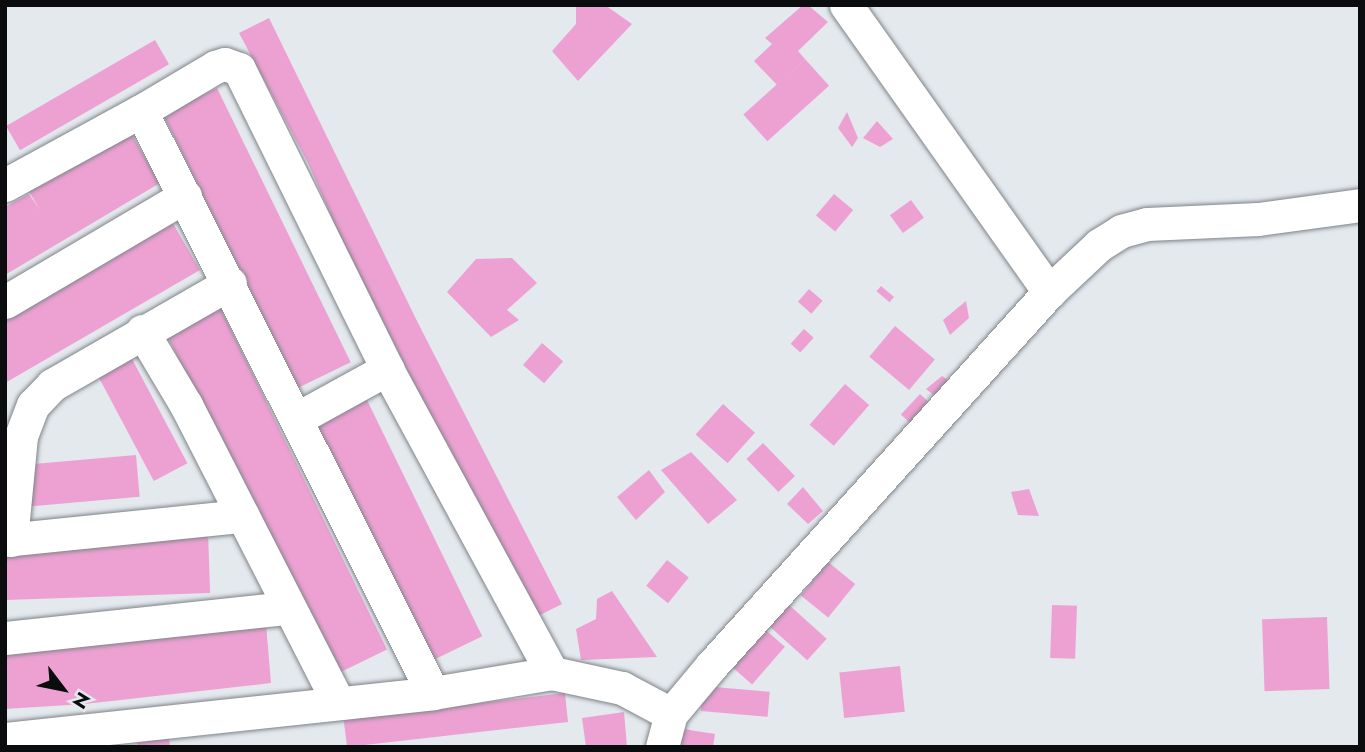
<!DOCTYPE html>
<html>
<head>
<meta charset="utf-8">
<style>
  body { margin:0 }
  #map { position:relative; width:1365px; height:752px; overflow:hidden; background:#e4e9ee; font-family:Jost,sans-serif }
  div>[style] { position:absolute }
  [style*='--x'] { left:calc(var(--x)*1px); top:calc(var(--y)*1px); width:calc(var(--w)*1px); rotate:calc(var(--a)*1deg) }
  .building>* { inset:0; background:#eda1d2; transform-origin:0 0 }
  .roads { filter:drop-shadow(0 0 2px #7f8488) drop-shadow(0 0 2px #7f8488) }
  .minor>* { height:33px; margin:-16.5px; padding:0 16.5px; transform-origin:16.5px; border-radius:16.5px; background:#fff }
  span { translate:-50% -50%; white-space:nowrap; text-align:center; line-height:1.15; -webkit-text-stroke:5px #e4e9ee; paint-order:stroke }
  .frame { position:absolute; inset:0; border:7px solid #0a0c0e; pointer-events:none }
  .north { position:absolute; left:28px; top:654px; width:70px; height:70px; -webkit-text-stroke:5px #e4e9ee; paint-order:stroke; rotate:122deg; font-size:19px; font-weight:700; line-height:28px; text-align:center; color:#0a0c0e }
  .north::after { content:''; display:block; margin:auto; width:24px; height:32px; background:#0a0c0e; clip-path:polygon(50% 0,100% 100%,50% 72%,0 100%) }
</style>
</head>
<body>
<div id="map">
  <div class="building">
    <div style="clip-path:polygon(576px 5px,605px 5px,632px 24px,578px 81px,552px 51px,576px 24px)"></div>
    <div style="clip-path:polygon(803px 5px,808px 5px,828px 22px,798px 51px,805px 59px,777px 85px,754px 61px,772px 44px,765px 38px)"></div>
    <div style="clip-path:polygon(269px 18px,418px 323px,562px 604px,532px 619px,340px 236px,308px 163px,239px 33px)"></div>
    <div style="left:155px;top:40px;width:28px;height:172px;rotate:60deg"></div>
    <div style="left:805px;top:59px;width:36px;height:83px;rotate:48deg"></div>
    <div style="left:217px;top:88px;width:305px;height:60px;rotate:64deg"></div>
    <div style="clip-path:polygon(847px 112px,858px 138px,852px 147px,838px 128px)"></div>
    <div style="clip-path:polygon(877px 121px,893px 139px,880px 147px,863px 138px)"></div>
    <div style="clip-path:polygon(129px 130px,160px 183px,5px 275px,5px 207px,29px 194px,40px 210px,28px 190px)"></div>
    <div style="left:834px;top:194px;width:25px;height:28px;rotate:40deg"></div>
    <div style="left:911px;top:200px;width:22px;height:26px;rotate:54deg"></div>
    <div style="clip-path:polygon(171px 220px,200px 270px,5px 383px,5px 316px)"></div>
    <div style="clip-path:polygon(512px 258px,537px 283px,507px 310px,519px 320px,491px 337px,447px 292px,476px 259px)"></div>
    <div style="left:881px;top:286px;width:17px;height:7px;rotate:40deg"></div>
    <div style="left:809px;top:289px;width:18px;height:17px;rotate:41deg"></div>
    <div style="clip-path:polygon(966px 301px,969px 318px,950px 335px,943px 320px)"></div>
    <div style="left:220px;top:307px;width:381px;height:60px;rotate:64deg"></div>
    <div style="left:895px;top:326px;width:52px;height:40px;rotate:40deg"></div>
    <div style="left:804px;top:329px;width:13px;height:20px;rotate:42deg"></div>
    <div style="left:542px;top:343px;width:28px;height:29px;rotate:41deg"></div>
    <div style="left:132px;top:359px;width:118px;height:38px;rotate:62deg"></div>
    <div style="clip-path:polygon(942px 376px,954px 384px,939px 399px,926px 389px)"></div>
    <div style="left:845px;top:384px;width:32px;height:54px;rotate:41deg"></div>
    <div style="left:920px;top:394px;width:18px;height:28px;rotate:43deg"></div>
    <div style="left:366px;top:398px;width:265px;height:60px;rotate:64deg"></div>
    <div style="left:723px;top:404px;width:43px;height:41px;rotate:42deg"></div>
    <div style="left:763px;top:443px;width:46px;height:23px;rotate:46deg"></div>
    <div style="clip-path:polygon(691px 452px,737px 500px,708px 524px,661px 470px)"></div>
    <div style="left:136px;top:455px;width:42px;height:114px;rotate:85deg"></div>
    <div style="clip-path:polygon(649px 470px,665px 492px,636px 520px,617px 497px)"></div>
    <div style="clip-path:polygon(803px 487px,823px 511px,808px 524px,787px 504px)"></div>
    <div style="clip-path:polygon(1029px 489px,1039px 516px,1018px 515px,1011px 492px)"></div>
    <div style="left:208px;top:532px;width:61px;height:204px;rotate:88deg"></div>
    <div style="left:667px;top:560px;width:28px;height:33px;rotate:39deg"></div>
    <div style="left:828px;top:562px;width:35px;height:43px;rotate:39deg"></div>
    <div style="clip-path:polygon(612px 591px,657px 657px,581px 660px,576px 629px,596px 619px,597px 599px)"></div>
    <div style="left:788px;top:604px;width:52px;height:29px;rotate:42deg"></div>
    <div style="left:1052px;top:605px;width:25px;height:53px;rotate:2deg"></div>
    <div style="left:1327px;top:617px;width:72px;height:65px;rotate:88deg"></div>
    <div style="clip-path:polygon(266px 624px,271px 683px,85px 704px,5px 709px,5px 654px)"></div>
    <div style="left:760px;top:625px;width:33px;height:50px;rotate:41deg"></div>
    <div style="left:900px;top:666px;width:46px;height:61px;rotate:84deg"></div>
    <div style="left:703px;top:686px;width:67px;height:25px;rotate:5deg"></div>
    <div style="clip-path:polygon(565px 693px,568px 722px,347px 747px,343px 714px,377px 715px)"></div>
    <div style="clip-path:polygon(624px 712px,627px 747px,586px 747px,582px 718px)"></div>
    <div style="clip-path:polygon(677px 728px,715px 734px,713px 747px,675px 747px)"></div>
    <div style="clip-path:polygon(169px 736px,170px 747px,138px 747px,137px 739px)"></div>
  </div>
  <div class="roads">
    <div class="minor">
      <div style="--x:846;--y:5;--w:352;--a:54.7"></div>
      <div style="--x:141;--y:111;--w:651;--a:63.36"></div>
      <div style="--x:5;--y:185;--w:155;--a:-28.6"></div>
      <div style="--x:141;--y:111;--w:86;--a:-30.7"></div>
      <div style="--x:215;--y:67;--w:10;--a:-17"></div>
      <div style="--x:225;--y:64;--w:15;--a:20"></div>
      <div style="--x:239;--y:69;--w:335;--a:63.7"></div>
      <div style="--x:387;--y:369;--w:346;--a:61.5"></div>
      <div style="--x:5;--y:302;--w:209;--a:-30.5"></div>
      <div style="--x:142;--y:331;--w:86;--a:59.3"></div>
      <div style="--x:186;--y:405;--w:334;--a:62.9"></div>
      <div style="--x:298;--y:418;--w:102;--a:-28.8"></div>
      <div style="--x:5;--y:540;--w:239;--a:-5.8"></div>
      <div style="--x:11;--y:540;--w:104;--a:-84.5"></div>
      <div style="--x:21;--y:436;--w:33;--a:-69"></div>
      <div style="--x:33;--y:405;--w:28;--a:-46"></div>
      <div style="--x:52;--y:385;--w:205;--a:-29.8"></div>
      <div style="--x:5;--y:638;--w:284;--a:-6.1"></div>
      <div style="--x:5;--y:739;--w:430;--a:-6.1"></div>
      <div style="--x:433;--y:693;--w:121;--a:-9.5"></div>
      <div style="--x:552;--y:673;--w:72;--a:12.1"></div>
      <div style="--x:622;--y:688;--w:55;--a:28"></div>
      <div style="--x:662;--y:747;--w:34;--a:-75"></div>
      <div style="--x:671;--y:714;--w:64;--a:-50.1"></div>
      <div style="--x:712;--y:665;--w:503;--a:-47.9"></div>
      <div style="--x:1049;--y:292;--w:69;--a:-43.2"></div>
      <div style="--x:1099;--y:245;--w:26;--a:-32"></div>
      <div style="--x:1121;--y:231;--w:27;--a:-15"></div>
      <div style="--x:1147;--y:224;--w:111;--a:-2.6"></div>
      <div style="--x:1258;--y:219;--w:103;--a:-7.8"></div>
    </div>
  </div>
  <div class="frame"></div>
  <div class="north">N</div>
</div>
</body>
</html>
